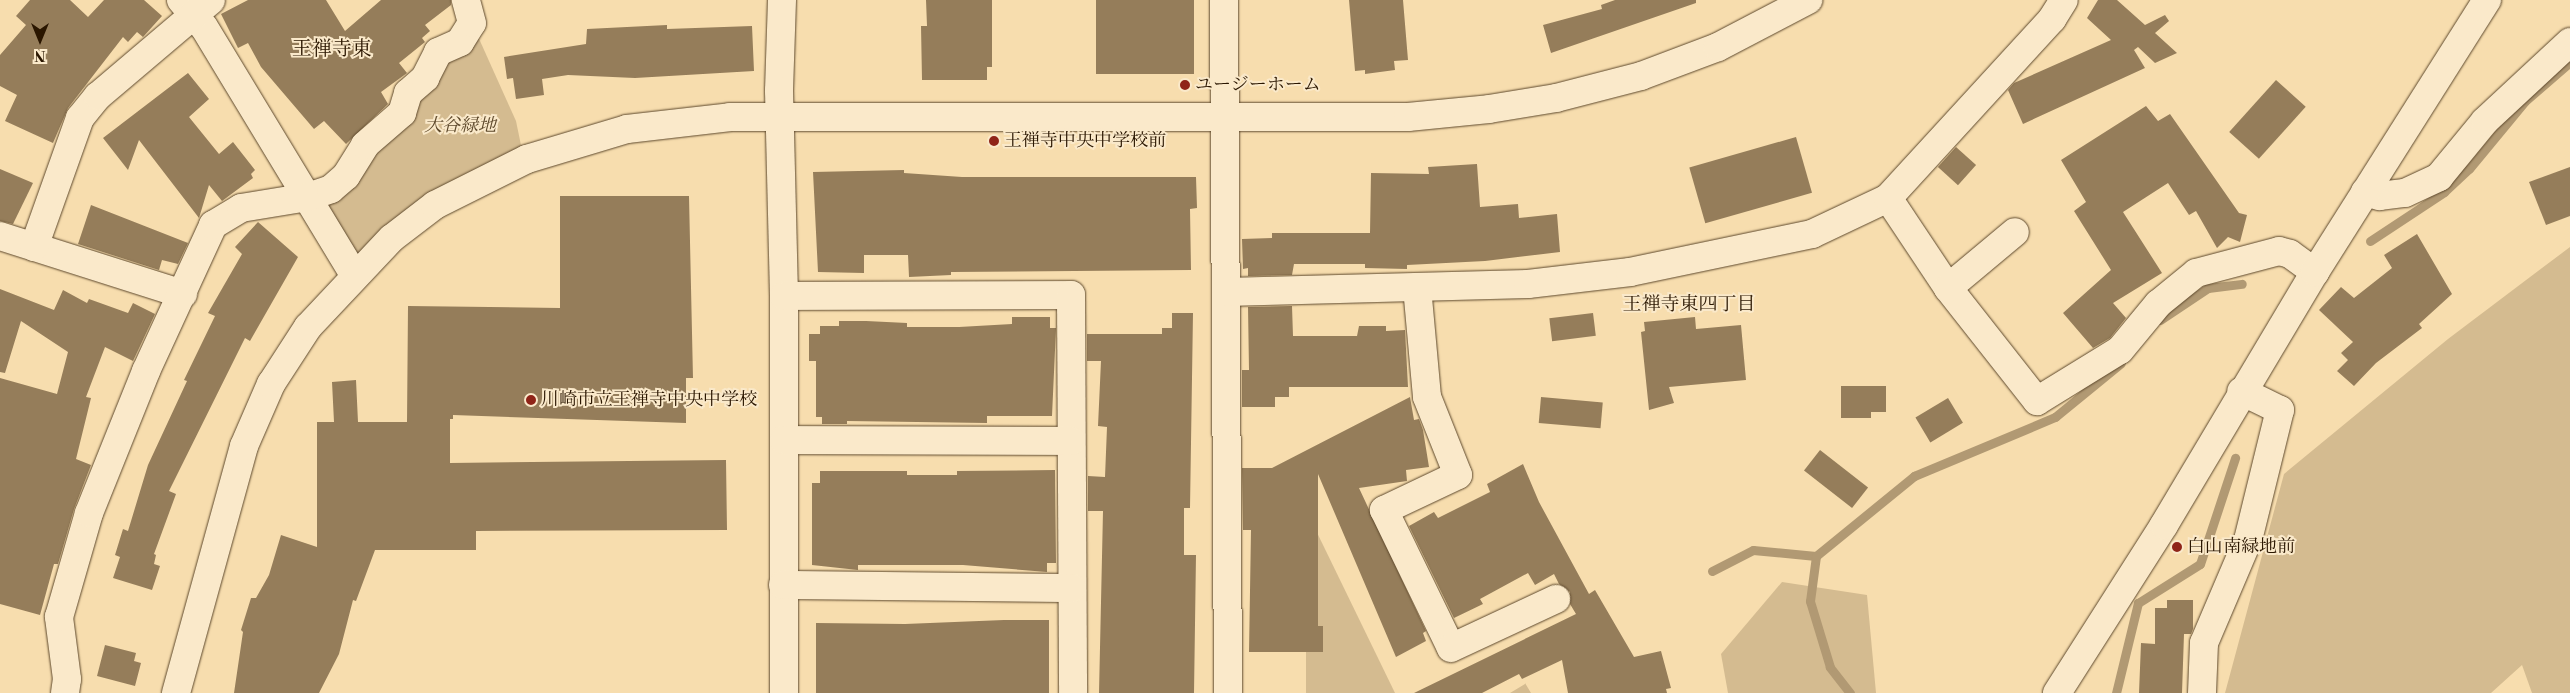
<!DOCTYPE html>
<html>
<head>
<meta charset="utf-8">
<style>
  body { margin:0 }
  #map { position:relative; width:2570px; height:693px; overflow:hidden; background:#f7ddae; font-family:"Libre Bodoni","Noto Serif JP",serif }
  div>[style] { position:absolute }
  [style*='--x'] { left:calc(var(--x)*1px); top:calc(var(--y)*1px); width:calc(var(--w)*1px); rotate:calc(var(--a)*1deg) }
  .green>* { inset:0; background:#d4bb90 }
  .stream>* { height:9px; margin:-4.5px; padding:0 4.5px; transform-origin:4.5px; border-radius:4.5px; background:#b19973 }
  .building>* { inset:0; background:#957d5a; transform-origin:0 0 }
  .roads { filter:drop-shadow(0 0 1px #5d482c) drop-shadow(0 0 1px #5d482c) }
  .minor>* { height:28px; margin:-14px; padding:0 14px; transform-origin:14px; border-radius:14px; background:#fae9ca }
  .dots>* { width:14px; height:14px; translate:-50% -50%; box-sizing:border-box; border:2px solid #fae9ca; border-radius:50% }
  span { translate:-50% -50%; white-space:nowrap; text-align:center; line-height:1.15; -webkit-text-stroke:4px #fae9ca; paint-order:stroke }
  .poi-label { font-size:18px; color:#2a1600 }
  .left { translate:0 -50%; text-align:left }
  .park-label { font-size:18px; color:#5d482b; font-style:italic }
  .neighbourhood-label { font-size:19px; color:#2a1600 }
  .quarter-label { font-size:20px; color:#2a1600 }
  .north { position:absolute; left:15px; top:15px; width:50px; height:50px; -webkit-text-stroke:4px #fae9ca; paint-order:stroke; rotate:180deg; font-size:14px; font-weight:700; line-height:20px; text-align:center; color:#2a1600 }
  .north::after { content:''; display:block; margin:auto; width:18px; height:22px; background:#2a1600; clip-path:polygon(50% 0,100% 100%,50% 72%,0 100%) }
</style>
</head>
<body>
<div id="map">
  <div class="green">
    <div style="clip-path:polygon(476px 32px,516px 121px,523px 155px,355px 268px,310px 201px)"></div>
    <div style="clip-path:polygon(2570px 247px,2570px 693px,2532px 693px,2522px 665px,2491px 693px,2225px 693px,2284px 474px,2448px 339px)"></div>
    <div style="clip-path:polygon(1306px 510px,1395px 693px,1306px 693px)"></div>
    <div style="clip-path:polygon(1782px 582px,1867px 595px,1876px 693px,1728px 693px,1721px 654px)"></div>
    <div style="clip-path:polygon(1525px 683px,1531px 693px,1510px 693px,1525px 684px)"></div>
  </div>
  <div class="stream">
    <div style="--x:2370;--y:241;--w:89;--a:-33.5"></div>
    <div style="--x:2444;--y:192;--w:34;--a:-43"></div>
    <div style="--x:2469;--y:169;--w:88;--a:-50.5"></div>
    <div style="--x:2525;--y:101;--w:60;--a:-40.9"></div>
    <div style="--x:2160;--y:320;--w:58;--a:-33.7"></div>
    <div style="--x:2208;--y:288;--w:34;--a:-7"></div>
    <div style="--x:1712;--y:571;--w:46;--a:-27.1"></div>
    <div style="--x:1753;--y:550;--w:63;--a:5.4"></div>
    <div style="--x:1850;--y:693;--w:33;--a:-128"></div>
    <div style="--x:1830;--y:667;--w:69;--a:-106.9"></div>
    <div style="--x:1810;--y:601;--w:45;--a:-82.4"></div>
    <div style="--x:1816;--y:556;--w:127;--a:-39.2"></div>
    <div style="--x:1914;--y:476;--w:153;--a:-22.7"></div>
    <div style="--x:2055;--y:417;--w:85;--a:-39.3"></div>
    <div style="--x:2116;--y:693;--w:93;--a:-76.3"></div>
    <div style="--x:2138;--y:603;--w:73;--a:-32.2"></div>
    <div style="--x:2200;--y:564;--w:112;--a:-71.7"></div>
  </div>
  <div class="building">
    <div style="clip-path:polygon(30px 0,70px 0,88px 17px,104px 0,144px 0,162px 16px,143px 37px,137px 32px,128px 42px,123px 37px,68px 108px,53px 143px,5px 121px,17px 95px,0 86px,0 55px,26px 25px,16px 16px)"></div>
    <div style="clip-path:polygon(248px 0,326px 0,345px 31px,381px 0,451px 0,451px 5px,425px 25px,430px 31px,422px 38px,425px 42px,399px 63px,407px 73px,381px 92px,388px 104px,346px 144px,324px 121px,314px 129px,261px 67px,248px 43px,238px 48px,221px 14px)"></div>
    <div style="clip-path:polygon(926px 0,992px 0,992px 67px,987px 67px,987px 80px,922px 80px,921px 26px,927px 26px)"></div>
    <div style="left:1096px;top:0;width:98px;height:74px"></div>
    <div style="clip-path:polygon(1349px 0,1403px 0,1408px 60px,1394px 61px,1395px 70px,1365px 74px,1365px 70px,1355px 71px)"></div>
    <div style="clip-path:polygon(1615px 0,1696px 0,1696px 3px,1551px 53px,1543px 25px,1602px 9px,1601px 5px)"></div>
    <div style="clip-path:polygon(2098px 0,2117px 0,2145px 25px,2165px 15px,2169px 21px,2155px 33px,2177px 53px,2155px 63px,2138px 47px,2134px 50px,2145px 68px,2023px 124px,2008px 90px,2014px 83px,2111px 40px,2087px 18px)"></div>
    <div style="clip-path:polygon(667px 25px,667px 29px,752px 26px,754px 71px,635px 78px,568px 75px,542px 79px,544px 95px,516px 99px,513px 78px,507px 79px,504px 57px,586px 44px,587px 29px)"></div>
    <div style="clip-path:polygon(188px 73px,209px 99px,189px 117px,219px 154px,233px 142px,255px 170px,251px 174px,253px 178px,222px 201px,209px 185px,199px 218px,139px 140px,128px 170px,103px 138px)"></div>
    <div style="left:2276px;top:80px;width:40px;height:70px;rotate:42deg"></div>
    <div style="clip-path:polygon(2146px 106px,2158px 121px,2170px 114px,2239px 213px,2247px 215px,2240px 242px,2228px 237px,2217px 248px,2196px 211px,2189px 215px,2168px 183px,2123px 212px,2162px 273px,2113px 303px,2126px 318px,2110px 338px,2093px 348px,2063px 313px,2111px 270px,2074px 211px,2086px 202px,2061px 160px)"></div>
    <div style="left:1796px;top:137px;width:58px;height:111px;rotate:74deg"></div>
    <div style="left:1956px;top:147px;width:27px;height:27px;rotate:42deg"></div>
    <div style="clip-path:polygon(1477px 164px,1480px 207px,1518px 204px,1519px 218px,1557px 214px,1560px 252px,1485px 261px,1407px 265px,1407px 269px,1365px 268px,1365px 264px,1294px 264px,1292px 275px,1248px 276px,1248px 268px,1243px 269px,1242px 239px,1272px 238px,1272px 233px,1370px 233px,1371px 173px,1429px 174px,1428px 167px)"></div>
    <div style="clip-path:polygon(2570px 167px,2570px 216px,2546px 225px,2529px 182px)"></div>
    <div style="clip-path:polygon(0 169px,33px 183px,13px 224px,0 221px)"></div>
    <div style="clip-path:polygon(904px 170px,904px 173px,962px 177px,1196px 177px,1197px 208px,1190px 209px,1191px 270px,951px 272px,951px 275px,909px 277px,908px 255px,864px 255px,864px 273px,818px 272px,813px 172px)"></div>
    <div style="clip-path:polygon(560px 196px,689px 196px,693px 378px,686px 378px,686px 423px,453px 415px,453px 419px,450px 419px,450px 463px,726px 460px,727px 530px,476px 531px,476px 550px,375px 550px,356px 601px,353px 600px,339px 654px,319px 693px,234px 693px,243px 632px,241px 630px,251px 598px,256px 598px,269px 575px,281px 535px,317px 547px,317px 422px,334px 422px,332px 382px,356px 380px,358px 422px,407px 422px,408px 306px,560px 308px)"></div>
    <div style="clip-path:polygon(91px 205px,188px 243px,178px 264px,162px 260px,159px 270px,78px 244px)"></div>
    <div style="clip-path:polygon(258px 222px,298px 257px,250px 341px,245px 338px,169px 491px,176px 494px,154px 554px,156px 555px,154px 564px,160px 566px,152px 590px,113px 578px,120px 557px,115px 555px,123px 529px,128px 531px,148px 465px,187px 381px,184px 380px,215px 316px,208px 313px,242px 254px,235px 247px)"></div>
    <div style="clip-path:polygon(2417px 234px,2452px 294px,2419px 324px,2422px 328px,2376px 363px,2354px 386px,2337px 371px,2348px 360px,2341px 353px,2353px 342px,2319px 310px,2341px 287px,2354px 298px,2392px 268px,2384px 255px)"></div>
    <div style="clip-path:polygon(0 289px,54px 310px,63px 290px,87px 303px,89px 299px,128px 313px,133px 303px,155px 314px,133px 361px,105px 347px,86px 397px,91px 398px,76px 459px,91px 465px,74px 509px,58px 564px,54px 564px,40px 615px,0 604px,0 378px,57px 394px,68px 352px,21px 321px,5px 373px,0 372px)"></div>
    <div style="clip-path:polygon(1292px 306px,1293px 336px,1357px 336px,1359px 326px,1386px 326px,1386px 331px,1405px 330px,1408px 387px,1289px 387px,1289px 397px,1275px 397px,1275px 407px,1242px 407px,1242px 370px,1249px 370px,1248px 307px)"></div>
    <div style="clip-path:polygon(1172px 313px,1193px 313px,1190px 508px,1184px 508px,1184px 555px,1196px 555px,1194px 693px,1099px 693px,1103px 511px,1088px 511px,1088px 476px,1105px 477px,1107px 427px,1098px 426px,1101px 361px,1087px 361px,1087px 334px,1162px 334px,1162px 328px,1172px 328px)"></div>
    <div style="left:1593px;top:313px;width:23px;height:44px;rotate:83deg"></div>
    <div style="clip-path:polygon(1012px 317px,1050px 317px,1050px 328px,1056px 328px,1052px 416px,987px 416px,987px 423px,847px 421px,847px 424px,822px 424px,822px 417px,816px 417px,816px 361px,809px 361px,809px 334px,820px 334px,820px 326px,839px 326px,839px 321px,866px 321px,907px 323px,907px 327px,959px 327px,1012px 324px)"></div>
    <div style="clip-path:polygon(1695px 317px,1696px 329px,1741px 325px,1746px 380px,1669px 387px,1674px 403px,1649px 410px,1641px 332px,1645px 331px,1644px 322px)"></div>
    <div style="clip-path:polygon(1841px 386px,1886px 386px,1886px 412px,1871px 412px,1871px 418px,1841px 418px)"></div>
    <div style="clip-path:polygon(1410px 397px,1414px 420px,1419px 419px,1423px 430px,1429px 467px,1406px 470px,1407px 481px,1359px 488px,1426px 631px,1423px 633px,1426px 641px,1396px 657px,1318px 474px,1318px 626px,1323px 626px,1323px 652px,1249px 652px,1251px 530px,1243px 530px,1242px 468px,1272px 468px)"></div>
    <div style="left:1541px;top:397px;width:62px;height:26px;rotate:5deg"></div>
    <div style="left:1948px;top:398px;width:29px;height:38px;rotate:59deg"></div>
    <div style="left:1820px;top:450px;width:61px;height:26px;rotate:38deg"></div>
    <div style="clip-path:polygon(1523px 464px,1539px 502px,1589px 594px,1595px 590px,1634px 657px,1661px 651px,1671px 688px,1666px 689px,1667px 693px,1568px 693px,1562px 660px,1522px 679px,1519px 674px,1482px 693px,1414px 693px,1576px 614px,1570px 604px,1570px 592px,1559px 584px,1554px 574px,1535px 585px,1528px 573px,1480px 599px,1483px 604px,1454px 618px,1409px 526px,1434px 512px,1438px 518px,1490px 492px,1487px 484px)"></div>
    <div style="clip-path:polygon(1055px 470px,1056px 563px,1047px 563px,1047px 572px,963px 565px,858px 565px,858px 570px,812px 565px,812px 483px,820px 483px,820px 471px,907px 471px,907px 475px,957px 475px,957px 471px)"></div>
    <div style="clip-path:polygon(2167px 600px,2193px 600px,2193px 629px,2191px 634px,2184px 634px,2182px 693px,2139px 693px,2141px 643px,2155px 644px,2155px 608px,2167px 608px)"></div>
    <div style="clip-path:polygon(1004px 620px,1049px 620px,1049px 693px,816px 693px,816px 623px,905px 624px)"></div>
    <div style="clip-path:polygon(105px 645px,136px 653px,134px 661px,141px 663px,135px 686px,97px 676px)"></div>
  </div>
  <div class="roads">
    <div class="minor">
      <div style="--x:181;--y:0;--w:35;--a:50"></div>
      <div style="--x:204;--y:27;--w:290;--a:58.8"></div>
      <div style="--x:782;--y:0;--w:91;--a:91.9"></div>
      <div style="--x:779;--y:91;--w:205;--a:88.6"></div>
      <div style="--x:784;--y:296;--w:397;--a:90"></div>
      <div style="--x:1224;--y:0;--w:693;--a:89.67"></div>
      <div style="--x:2365;--y:192;--w:15;--a:16"></div>
      <div style="--x:2379;--y:196;--w:26;--a:-7"></div>
      <div style="--x:2405;--y:193;--w:38;--a:-25"></div>
      <div style="--x:2439;--y:177;--w:72;--a:-50.6"></div>
      <div style="--x:2485;--y:121;--w:116;--a:-42.9"></div>
      <div style="--x:1888;--y:198;--w:108;--a:56.3"></div>
      <div style="--x:1948;--y:288;--w:144;--a:51.8"></div>
      <div style="--x:2037;--y:401;--w:97;--a:-31.6"></div>
      <div style="--x:2120;--y:350;--w:60;--a:-50.4"></div>
      <div style="--x:2158;--y:304;--w:49;--a:-39.2"></div>
      <div style="--x:2196;--y:273;--w:86;--a:-14.8"></div>
      <div style="--x:2279;--y:251;--w:11;--a:15"></div>
      <div style="--x:2290;--y:254;--w:31;--a:36"></div>
      <div style="--x:0;--y:236;--w:192;--a:17.6"></div>
      <div style="--x:34;--y:247;--w:137;--a:-70.4"></div>
      <div style="--x:80;--y:118;--w:28;--a:-51"></div>
      <div style="--x:98;--y:96;--w:148;--a:-40.3"></div>
      <div style="--x:1417;--y:287;--w:110;--a:84.8"></div>
      <div style="--x:1427;--y:397;--w:84;--a:68.3"></div>
      <div style="--x:1458;--y:475;--w:82;--a:154.7"></div>
      <div style="--x:1384;--y:510;--w:153;--a:64.1"></div>
      <div style="--x:1451;--y:648;--w:116;--a:-25"></div>
      <div style="--x:1948;--y:288;--w:87;--a:-39.9"></div>
      <div style="--x:1226;--y:292;--w:302;--a:-1.5"></div>
      <div style="--x:1528;--y:284;--w:103;--a:-6.7"></div>
      <div style="--x:1630;--y:272;--w:186;--a:-11.8"></div>
      <div style="--x:1812;--y:234;--w:84;--a:-25.3"></div>
      <div style="--x:1888;--y:198;--w:243;--a:-47.5"></div>
      <div style="--x:2052;--y:19;--w:22;--a:-58"></div>
      <div style="--x:784;--y:296;--w:287;--a:-0.2"></div>
      <div style="--x:1071;--y:295;--w:398;--a:89.7"></div>
      <div style="--x:784;--y:440;--w:287;--a:0.2"></div>
      <div style="--x:783;--y:585;--w:289;--a:0.6"></div>
      <div style="--x:65;--y:693;--w:14;--a:-82"></div>
      <div style="--x:67;--y:679;--w:63;--a:-97.4"></div>
      <div style="--x:59;--y:617;--w:108;--a:-73.9"></div>
      <div style="--x:89;--y:513;--w:153;--a:-68.1"></div>
      <div style="--x:146;--y:371;--w:161;--a:-65.3"></div>
      <div style="--x:213;--y:225;--w:33;--a:-31"></div>
      <div style="--x:241;--y:208;--w:68;--a:-9.3"></div>
      <div style="--x:308;--y:197;--w:24;--a:-19"></div>
      <div style="--x:331;--y:189;--w:20;--a:-41"></div>
      <div style="--x:346;--y:176;--w:36;--a:-58"></div>
      <div style="--x:365;--y:145;--w:49;--a:-40.9"></div>
      <div style="--x:402;--y:113;--w:21;--a:-73"></div>
      <div style="--x:408;--y:93;--w:23;--a:-41"></div>
      <div style="--x:425;--y:78;--w:29;--a:-63"></div>
      <div style="--x:438;--y:52;--w:24;--a:-24"></div>
      <div style="--x:460;--y:42;--w:22;--a:-58"></div>
      <div style="--x:472;--y:23;--w:24;--a:-105"></div>
      <div style="--x:176;--y:693;--w:256;--a:-74.6"></div>
      <div style="--x:244;--y:446;--w:68;--a:-66.5"></div>
      <div style="--x:271;--y:384;--w:68;--a:-57"></div>
      <div style="--x:308;--y:327;--w:122;--a:-46.7"></div>
      <div style="--x:392;--y:238;--w:54;--a:-37.5"></div>
      <div style="--x:435;--y:205;--w:103;--a:-26.6"></div>
      <div style="--x:527;--y:159;--w:104;--a:-16.7"></div>
      <div style="--x:627;--y:129;--w:104;--a:-6.6"></div>
      <div style="--x:730;--y:117;--w:678;--a:0"></div>
      <div style="--x:1408;--y:117;--w:81;--a:-5.6"></div>
      <div style="--x:1489;--y:109;--w:68;--a:-9.3"></div>
      <div style="--x:1556;--y:98;--w:88;--a:-14.5"></div>
      <div style="--x:1641;--y:76;--w:82;--a:-20.6"></div>
      <div style="--x:1718;--y:47;--w:102;--a:-27.6"></div>
      <div style="--x:2057;--y:693;--w:199;--a:-57.5"></div>
      <div style="--x:2164;--y:525;--w:295;--a:-59.2"></div>
      <div style="--x:2315;--y:272;--w:322;--a:-57.7"></div>
      <div style="--x:2202;--y:693;--w:50;--a:-87.7"></div>
      <div style="--x:2204;--y:643;--w:112;--a:-66.9"></div>
      <div style="--x:2248;--y:540;--w:134;--a:-76.2"></div>
      <div style="--x:2280;--y:410;--w:43;--a:-154"></div>
    </div>
  </div>
  <div class="dots">
    <div style="left:1185px;top:85px;background:#8f2418"></div>
    <div style="left:994px;top:141px;background:#8f2418"></div>
    <div style="left:531px;top:400px;background:#8f2418"></div>
    <div style="left:2177px;top:547px;background:#8f2418"></div>
  </div>
  <div class="poi-label">
    <span class="left" style="left:1195px;top:85px">ユージーホーム</span>
    <span class="left" style="left:1004px;top:141px">王禅寺中央中学校前</span>
    <span class="left" style="left:541px;top:400px">川崎市立王禅寺中央中学校</span>
    <span class="left" style="left:2187px;top:547px">白山南緑地前</span>
  </div>
  <div class="park-label">
    <span style="left:460px;top:126px">大谷緑地</span>
  </div>
  <div class="neighbourhood-label">
    <span style="left:1689px;top:305px">王禅寺東四丁目</span>
  </div>
  <div class="quarter-label">
    <span style="left:332px;top:49px">王禅寺東</span>
  </div>
  <div class="north">N</div>
</div>
</body>
</html>
